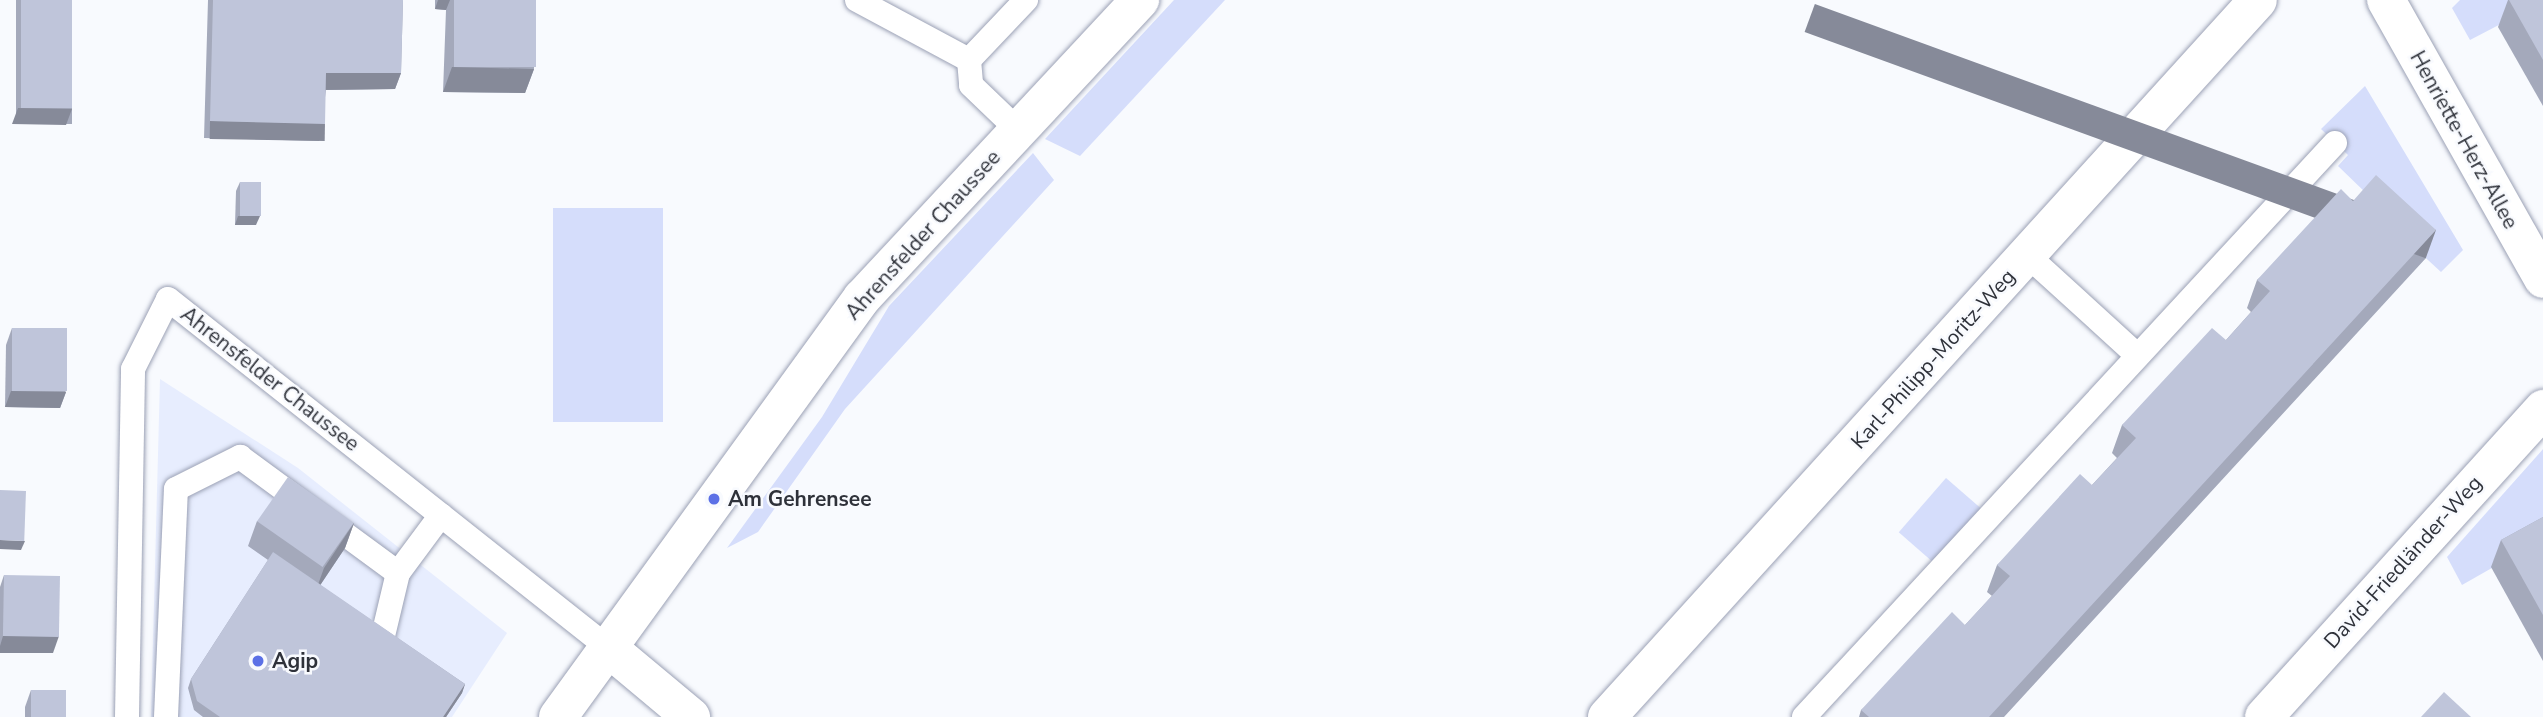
<!DOCTYPE html>
<html>
<head>
<meta charset="utf-8">
<style>
  body { margin:0 }
  #map { position:relative; width:2543px; height:717px; overflow:hidden; background:#f8fafe; font-family:"Nunito Sans",sans-serif }
  div>[style] { position:absolute }
  [style*='--x'] { left:calc(var(--x)*1px); top:calc(var(--y)*1px); width:calc(var(--w)*1px); rotate:calc(var(--a)*1deg) }
  .built>* { inset:0; background:#e7edfe }
  .green>* { inset:0; background:#d5ddfb; transform-origin:0 0 }
  .roads { filter:drop-shadow(0 0 2px #9ba1b5) drop-shadow(0 0 2px #9ba1b5) }
  .service>* { height:24px; margin:-12px; padding:0 12px; transform-origin:12px; border-radius:12px; background:#fff }
  .minor>* { height:38px; margin:-19px; padding:0 19px; transform-origin:19px; border-radius:19px; background:#fff }
  .secondary>* { height:38px; margin:-19px; padding:0 19px; transform-origin:19px; border-radius:19px; background:#fff }
  .wall>* { inset:0; background:#a4a9bb; transform-origin:0 0 }
  .shaded-wall>* { inset:0; background:#868a99; transform-origin:0 0 }
  .building>* { inset:0; background:#bfc5da; transform-origin:0 0 }
  .dots>* { width:19px; height:19px; translate:-50% -50%; box-sizing:border-box; border:4px solid #f8fafe; border-radius:50% }
  span { translate:-50% -50%; white-space:nowrap; text-align:center; line-height:1.15; -webkit-text-stroke:5px #f8fafe; paint-order:stroke }
  .street-label { font-size:21px; color:#2f323a }
  .poi-label { font-size:21px; color:#2f323a; font-weight:700 }
  .left { translate:0 -50%; text-align:left }
</style>
</head>
<body>
<div id="map">
  <div class="built">
    <div style="clip-path:polygon(160px 379px,298px 468px,507px 633px,452px 717px,151px 717px)"></div>
  </div>
  <div class="green">
    <div style="clip-path:polygon(1174px 0,1225px 0,1080px 156px,1045px 139px)"></div>
    <div style="clip-path:polygon(2460px 0,2543px 0,2543px 2px,2470px 40px,2452px 8px)"></div>
    <div style="clip-path:polygon(2365px 86px,2463px 250px,2441px 272px,2366px 203px,2368px 195px,2338px 166px,2348px 155px,2321px 129px)"></div>
    <div style="clip-path:polygon(1033px 153px,1054px 180px,845px 409px,758px 532px,727px 548px,822px 417px,889px 306px)"></div>
    <div style="left:663px;top:208px;width:214px;height:110px;rotate:90deg"></div>
    <div style="clip-path:polygon(2543px 449px,2543px 539px,2462px 585px,2447px 557px)"></div>
    <div style="left:1946px;top:478px;width:55px;height:72px;rotate:41deg"></div>
  </div>
  <div class="roads">
    <div class="service">
      <div style="--x:857;--y:0;--w:127;--a:28.2"></div>
      <div style="--x:969;--y:60;--w:25;--a:85"></div>
      <div style="--x:971;--y:85;--w:65;--a:43.8"></div>
      <div style="--x:969;--y:60;--w:83;--a:-46.5"></div>
      <div style="--x:2027;--y:255;--w:149;--a:42.3"></div>
      <div style="--x:382;--y:640;--w:69;--a:-76.6"></div>
      <div style="--x:398;--y:573;--w:72;--a:-53.4"></div>
      <div style="--x:127;--y:717;--w:348;--a:-89"></div>
      <div style="--x:133;--y:369;--w:78;--a:-63.4"></div>
      <div style="--x:168;--y:299;--w:559;--a:38.39"></div>
      <div style="--x:166;--y:717;--w:228;--a:-87.5"></div>
      <div style="--x:176;--y:489;--w:72;--a:-26.6"></div>
      <div style="--x:240;--y:457;--w:196;--a:36.3"></div>
      <div style="--x:1804;--y:717;--w:782;--a:-47.23"></div>
    </div>
    <div class="minor">
      <div style="--x:2386;--y:0;--w:320;--a:60.6"></div>
      <div style="--x:606;--y:646;--w:111;--a:39.9"></div>
      <div style="--x:1607;--y:717;--w:968;--a:-47.76"></div>
      <div style="--x:2264;--y:717;--w:416;--a:-47.8"></div>
    </div>
    <div class="secondary">
      <div style="--x:558;--y:717;--w:518;--a:-54.04"></div>
      <div style="--x:862;--y:298;--w:408;--a:-47"></div>
    </div>
  </div>
  <div class="wall">
    <div style="left:16px;top:0;width:56px;height:124px"></div>
    <div style="clip-path:polygon(208px 0,403px 0,401px 73px,395px 89px,326px 90px,319px 141px,204px 138px)"></div>
    <div style="clip-path:polygon(435px 0,536px 0,534px 69px,525px 93px,443px 92px,446px 10px,435px 9px)"></div>
    <div style="clip-path:polygon(2508px 0,2543px 0,2543px 106px,2498px 27px)"></div>
    <div style="clip-path:polygon(240px 182px,256px 225px,235px 225px,236px 191px)"></div>
    <div style="clip-path:polygon(2353px 201px,2426px 258px,2004px 717px,1859px 717px,1861px 710px,1965px 625px,1992px 596px,1987px 592px,1997px 565px,2092px 485px,2117px 458px,2112px 453px,2122px 425px,2226px 340px,2251px 312px,2247px 308px,2257px 280px)"></div>
    <div style="clip-path:polygon(12px 328px,66px 392px,60px 408px,5px 407px,6px 345px)"></div>
    <div style="clip-path:polygon(2543px 517px,2543px 661px,2491px 567px,2501px 540px)"></div>
    <div style="clip-path:polygon(257px 521px,354px 523px,345px 548px,320px 585px,465px 684px,462px 693px,446px 717px,203px 717px,194px 710px,188px 688px,191px 679px,268px 560px,248px 546px)"></div>
    <div style="clip-path:polygon(4px 575px,53px 653px,0 653px,0 587px)"></div>
    <div style="clip-path:polygon(31px 690px,66px 717px,25px 717px,25px 707px)"></div>
  </div>
  <div class="shaded-wall">
    <div style="clip-path:polygon(438px 0,450px 0,446px 10px,435px 9px)"></div>
    <div style="clip-path:polygon(452px 67px,534px 69px,525px 93px,443px 92px)"></div>
    <div style="clip-path:polygon(326px 73px,401px 73px,395px 89px,320px 90px)"></div>
    <div style="clip-path:polygon(18px 108px,72px 109px,66px 125px,12px 124px)"></div>
    <div style="left:210px;top:121px;width:115px;height:18px;rotate:1deg"></div>
    <div style="clip-path:polygon(238px 216px,260px 216px,256px 225px,235px 225px)"></div>
    <div style="left:2436px;top:230px;width:30px;height:661px;rotate:110deg"></div>
    <div style="clip-path:polygon(11px 391px,66px 392px,60px 408px,5px 407px)"></div>
    <div style="clip-path:polygon(354px 523px,345px 548px,315px 593px,324px 568px)"></div>
    <div style="clip-path:polygon(0 540px,25px 541px,21px 550px,0 549px)"></div>
    <div style="clip-path:polygon(3px 636px,59px 636px,53px 653px,0 653px,0 646px)"></div>
    <div style="clip-path:polygon(465px 684px,462px 693px,446px 717px,443px 717px)"></div>
  </div>
  <div class="building">
    <div style="left:21px;top:0;width:51px;height:108px"></div>
    <div style="clip-path:polygon(213px 0,403px 0,401px 73px,326px 73px,325px 124px,210px 121px)"></div>
    <div style="left:454px;top:0;width:82px;height:67px"></div>
    <div style="clip-path:polygon(2509px 0,2543px 0,2543px 60px)"></div>
    <div style="clip-path:polygon(2376px 175px,2436px 230px,1989px 717px,1869px 717px,1861px 710px,1952px 612px,1965px 625px,2010px 576px,1997px 565px,2080px 474px,2092px 485px,2136px 438px,2122px 425px,2212px 328px,2226px 340px,2270px 291px,2257px 280px,2341px 189px,2353px 201px)"></div>
    <div style="left:240px;top:182px;width:21px;height:34px"></div>
    <div style="left:12px;top:328px;width:55px;height:63px"></div>
    <div style="left:288px;top:477px;width:80px;height:54px;rotate:35deg"></div>
    <div style="left:0;top:490px;width:26px;height:50px;rotate:2deg"></div>
    <div style="clip-path:polygon(2543px 517px,2543px 615px,2501px 540px)"></div>
    <div style="clip-path:polygon(273px 552px,465px 684px,443px 717px,220px 717px,197px 701px,191px 679px)"></div>
    <div style="left:4px;top:575px;width:56px;height:61px;rotate:1deg"></div>
    <div style="left:31px;top:690px;width:35px;height:27px"></div>
    <div style="clip-path:polygon(2444px 692px,2471px 717px,2421px 717px)"></div>
  </div>
  <div class="dots">
    <div style="left:714px;top:499px;background:#5b70e6"></div>
    <div style="left:258px;top:661px;background:#5b70e6"></div>
  </div>
  <div class="street-label">
    <span style="left:2464px;top:140px;rotate:61deg">Henriette-Herz-Allee</span>
    <span style="left:923px;top:235px;rotate:-48deg">Ahrensfelder Chaussee</span>
    <span style="left:1933px;top:359px;rotate:-48deg">Karl-Philipp-Moritz-Weg</span>
    <span style="left:270px;top:379px;rotate:38deg">Ahrensfelder Chaussee</span>
    <span style="left:2403px;top:562px;rotate:-48deg">David-Friedländer-Weg</span>
  </div>
  <div class="poi-label">
    <span class="left" style="left:728px;top:499px">Am Gehrensee</span>
    <span class="left" style="left:272px;top:661px">Agip</span>
  </div>
</div>
</body>
</html>
